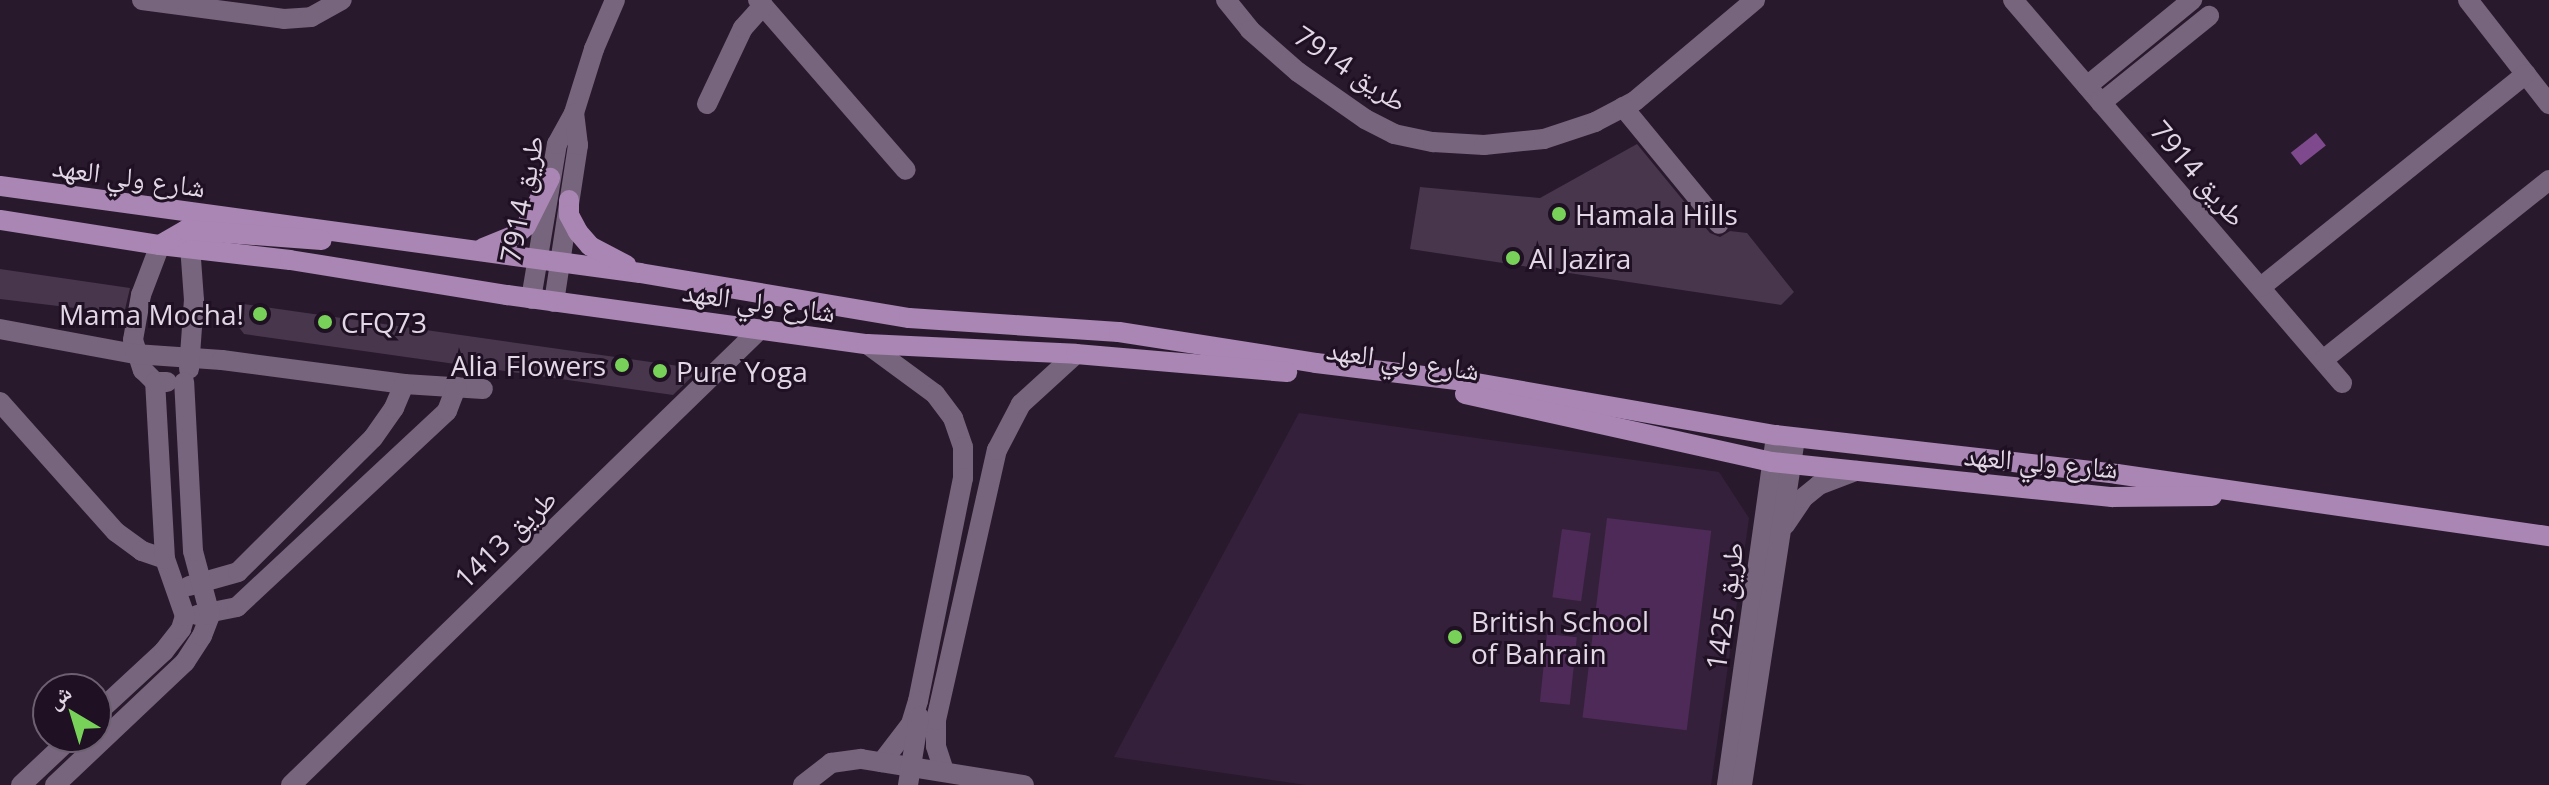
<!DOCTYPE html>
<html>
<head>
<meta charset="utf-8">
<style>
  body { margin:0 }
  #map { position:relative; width:2549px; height:785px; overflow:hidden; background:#29192d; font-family:"Open Sans","Noto Naskh Arabic",sans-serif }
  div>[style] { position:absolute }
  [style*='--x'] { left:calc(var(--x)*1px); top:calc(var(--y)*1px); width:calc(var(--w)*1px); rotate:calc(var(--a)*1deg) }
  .built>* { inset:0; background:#34203a }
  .green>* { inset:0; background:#4e2a58; transform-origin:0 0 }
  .water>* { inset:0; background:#7e4a8d; transform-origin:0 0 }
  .building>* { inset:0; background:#47364c }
  .minor>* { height:20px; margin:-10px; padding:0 10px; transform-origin:10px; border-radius:10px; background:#77647d }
  .primary>* { height:20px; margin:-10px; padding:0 10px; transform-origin:10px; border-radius:10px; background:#a986b3 }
  .dots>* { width:22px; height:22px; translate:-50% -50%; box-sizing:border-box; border:4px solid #1f1023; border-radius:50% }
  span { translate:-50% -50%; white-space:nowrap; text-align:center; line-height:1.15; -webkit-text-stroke:6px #1f1023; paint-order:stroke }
  .street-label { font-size:28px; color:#e2d7e5 }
  .poi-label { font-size:28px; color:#e2d7e5 }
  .left { translate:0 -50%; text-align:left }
  .right { translate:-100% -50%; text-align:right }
  .north { position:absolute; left:32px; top:673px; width:80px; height:80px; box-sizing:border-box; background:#1f1023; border:2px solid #6d6071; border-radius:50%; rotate:322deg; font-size:22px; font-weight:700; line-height:32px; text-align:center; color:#e2d7e5 }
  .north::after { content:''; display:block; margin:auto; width:28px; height:36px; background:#78d259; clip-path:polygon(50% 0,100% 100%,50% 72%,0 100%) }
</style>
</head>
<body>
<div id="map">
  <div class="built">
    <div style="clip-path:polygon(1299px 413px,1719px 472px,1749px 518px,1711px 785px,1306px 785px,1114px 757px)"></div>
  </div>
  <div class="green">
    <div style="left:1607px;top:518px;width:105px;height:201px;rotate:7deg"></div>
    <div style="left:1562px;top:529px;width:29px;height:69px;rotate:8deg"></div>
    <div style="left:1547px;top:634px;width:30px;height:68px;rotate:6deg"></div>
  </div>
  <div class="water">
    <div style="left:2316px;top:133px;width:16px;height:32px;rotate:52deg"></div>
  </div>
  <div class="building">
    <div style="clip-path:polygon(1637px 144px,1710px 233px,1720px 237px,1730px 231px,1747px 233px,1794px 292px,1781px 305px,1410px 249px,1420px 187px,1540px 198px)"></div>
    <div style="clip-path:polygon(0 269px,130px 288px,124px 314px,0 299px)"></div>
    <div style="clip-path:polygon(236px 303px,700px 369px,673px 395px,244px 334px,235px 322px)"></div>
  </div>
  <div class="minor">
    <div style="--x:142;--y:0;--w:143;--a:7.6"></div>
    <div style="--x:284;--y:19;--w:27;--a:-4"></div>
    <div style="--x:311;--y:17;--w:35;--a:-29"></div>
    <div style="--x:758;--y:0;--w:225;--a:49"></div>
    <div style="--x:1226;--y:0;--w:38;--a:51"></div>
    <div style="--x:1250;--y:30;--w:64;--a:41.2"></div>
    <div style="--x:1298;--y:72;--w:82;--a:35"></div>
    <div style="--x:1365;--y:119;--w:33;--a:27"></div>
    <div style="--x:1394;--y:134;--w:40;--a:12"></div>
    <div style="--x:1433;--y:142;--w:51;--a:3.4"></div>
    <div style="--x:1484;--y:145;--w:60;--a:-5.7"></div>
    <div style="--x:1544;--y:139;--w:54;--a:-18.4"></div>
    <div style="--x:1595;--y:122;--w:45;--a:-27.7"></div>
    <div style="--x:1635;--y:101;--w:157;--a:-40.1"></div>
    <div style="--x:2013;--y:0;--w:505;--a:49.34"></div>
    <div style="--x:2468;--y:0;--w:132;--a:52.1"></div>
    <div style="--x:2087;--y:86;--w:136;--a:-39.3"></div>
    <div style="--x:2101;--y:103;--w:139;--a:-38.9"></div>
    <div style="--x:707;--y:104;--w:84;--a:-64.7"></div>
    <div style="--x:743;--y:28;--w:30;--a:-48"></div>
    <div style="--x:1623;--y:107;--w:151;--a:50.6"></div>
    <div style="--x:160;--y:245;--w:53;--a:110.8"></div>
    <div style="--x:141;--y:295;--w:46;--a:100.1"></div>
    <div style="--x:133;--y:340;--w:32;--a:72"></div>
    <div style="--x:143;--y:370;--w:17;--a:45"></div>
    <div style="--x:155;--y:382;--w:12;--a:0"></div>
    <div style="--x:2261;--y:287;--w:340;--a:-38.8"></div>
    <div style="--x:531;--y:299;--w:157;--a:-80.5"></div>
    <div style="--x:557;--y:144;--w:35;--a:-61"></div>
    <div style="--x:574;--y:113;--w:67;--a:-72.6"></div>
    <div style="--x:594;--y:49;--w:53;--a:-66.8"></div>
    <div style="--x:554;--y:302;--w:159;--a:-81.3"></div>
    <div style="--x:578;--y:145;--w:32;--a:-97"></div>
    <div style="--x:0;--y:329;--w:137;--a:10.5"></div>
    <div style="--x:135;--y:354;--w:87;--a:3.9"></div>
    <div style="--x:222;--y:360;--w:184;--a:7.5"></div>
    <div style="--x:404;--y:384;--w:79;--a:3.6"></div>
    <div style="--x:867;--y:344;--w:84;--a:36.3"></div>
    <div style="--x:935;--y:394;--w:30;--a:53"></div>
    <div style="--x:953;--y:418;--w:31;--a:71"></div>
    <div style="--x:963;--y:447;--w:31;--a:90"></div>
    <div style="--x:963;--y:478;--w:227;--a:101.4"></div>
    <div style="--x:918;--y:701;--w:24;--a:107"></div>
    <div style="--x:911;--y:724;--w:48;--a:127.3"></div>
    <div style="--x:2323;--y:360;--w:289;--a:-38.5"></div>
    <div style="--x:189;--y:369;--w:69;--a:-85.9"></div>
    <div style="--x:194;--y:300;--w:54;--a:-94.2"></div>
    <div style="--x:0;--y:402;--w:174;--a:48.3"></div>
    <div style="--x:116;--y:532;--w:32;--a:36"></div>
    <div style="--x:142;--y:551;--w:24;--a:19"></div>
    <div style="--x:1785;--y:525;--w:32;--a:-56"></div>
    <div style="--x:1803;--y:498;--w:21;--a:-39"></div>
    <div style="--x:1819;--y:485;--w:40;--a:-21"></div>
    <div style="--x:189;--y:586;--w:51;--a:-15.9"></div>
    <div style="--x:238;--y:572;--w:190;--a:-44.8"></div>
    <div style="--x:373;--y:438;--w:37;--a:-55"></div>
    <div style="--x:394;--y:408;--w:26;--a:-67"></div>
    <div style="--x:197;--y:615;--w:41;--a:-11.3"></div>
    <div style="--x:237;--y:607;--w:287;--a:-43"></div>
    <div style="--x:447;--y:411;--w:26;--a:-69"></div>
    <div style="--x:96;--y:714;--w:93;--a:-42.8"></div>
    <div style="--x:164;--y:651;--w:28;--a:-52"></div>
    <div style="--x:181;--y:629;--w:14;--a:-73"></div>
    <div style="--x:185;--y:616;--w:60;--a:-109.3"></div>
    <div style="--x:165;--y:559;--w:177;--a:-93.2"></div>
    <div style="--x:944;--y:771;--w:26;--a:-108"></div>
    <div style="--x:936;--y:746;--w:26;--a:-90"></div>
    <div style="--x:936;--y:720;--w:277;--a:-77.3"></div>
    <div style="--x:997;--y:450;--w:52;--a:-62.4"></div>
    <div style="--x:1021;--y:404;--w:74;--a:-42.3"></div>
    <div style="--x:21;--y:785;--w:70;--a:-43.3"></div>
    <div style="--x:55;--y:785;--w:179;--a:-43.4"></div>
    <div style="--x:185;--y:662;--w:31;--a:-57"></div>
    <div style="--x:202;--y:636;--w:22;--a:-69"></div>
    <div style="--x:210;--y:615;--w:66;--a:-104.9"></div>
    <div style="--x:193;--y:551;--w:169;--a:-93"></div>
    <div style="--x:291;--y:785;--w:653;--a:-44.19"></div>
    <div style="--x:803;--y:785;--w:36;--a:-38"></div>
    <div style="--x:831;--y:763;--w:30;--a:-8"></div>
    <div style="--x:861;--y:759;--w:165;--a:9.1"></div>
    <div style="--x:908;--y:785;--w:69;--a:-80.8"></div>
    <div style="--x:1727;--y:785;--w:353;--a:-82"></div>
    <div style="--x:1742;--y:785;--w:351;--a:-81.3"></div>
  </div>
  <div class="primary">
    <div style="--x:0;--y:186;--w:646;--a:7.74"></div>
    <div style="--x:640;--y:273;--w:273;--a:9.5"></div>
    <div style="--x:909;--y:318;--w:210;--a:3.8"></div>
    <div style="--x:1119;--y:332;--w:199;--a:8.9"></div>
    <div style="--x:1316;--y:363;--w:150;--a:6.9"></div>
    <div style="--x:1465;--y:381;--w:316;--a:9.9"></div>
    <div style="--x:1776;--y:435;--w:343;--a:6.5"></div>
    <div style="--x:2117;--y:474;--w:436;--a:8.2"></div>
    <div style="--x:569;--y:200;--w:15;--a:90"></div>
    <div style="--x:569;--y:215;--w:19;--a:62"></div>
    <div style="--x:578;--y:232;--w:18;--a:49"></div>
    <div style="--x:590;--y:246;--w:41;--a:27.8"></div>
    <div style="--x:0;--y:220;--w:162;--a:8.9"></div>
    <div style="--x:160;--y:245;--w:131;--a:6.6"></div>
    <div style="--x:290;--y:260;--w:220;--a:9.2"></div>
    <div style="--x:507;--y:295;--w:363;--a:7.8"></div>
    <div style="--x:867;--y:344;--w:209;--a:2.7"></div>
    <div style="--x:1076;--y:354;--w:212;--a:4.9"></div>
    <div style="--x:160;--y:245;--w:30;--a:-30"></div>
    <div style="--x:186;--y:230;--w:136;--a:4.2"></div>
    <div style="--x:483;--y:248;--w:35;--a:-22"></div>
    <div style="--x:516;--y:235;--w:13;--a:-42"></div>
    <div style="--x:526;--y:226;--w:54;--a:-63.4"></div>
    <div style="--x:1465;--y:394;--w:314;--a:12.5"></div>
    <div style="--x:1772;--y:462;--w:342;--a:5.9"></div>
    <div style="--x:2112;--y:497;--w:100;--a:-0.6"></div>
  </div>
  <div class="dots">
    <div style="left:1559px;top:214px;background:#78d259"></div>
    <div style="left:1513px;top:258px;background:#78d259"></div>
    <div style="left:260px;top:314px;background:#78d259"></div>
    <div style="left:325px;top:322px;background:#78d259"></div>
    <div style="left:622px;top:365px;background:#78d259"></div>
    <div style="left:660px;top:371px;background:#78d259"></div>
    <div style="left:1455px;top:637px;background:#78d259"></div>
  </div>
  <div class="street-label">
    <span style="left:1351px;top:68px;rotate:34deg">طريق 7914</span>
    <span style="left:2199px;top:173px;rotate:49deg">طريق 7914</span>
    <span style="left:129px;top:176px;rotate:8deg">شارع ولي العهد</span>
    <span style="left:521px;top:199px;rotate:-79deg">طريق 7914</span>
    <span style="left:759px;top:301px;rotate:8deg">شارع ولي العهد</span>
    <span style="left:1403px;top:359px;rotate:8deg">شارع ولي العهد</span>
    <span style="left:2041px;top:461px;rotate:5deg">شارع ولي العهد</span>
    <span style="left:505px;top:538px;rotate:-44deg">طريق 1413</span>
    <span style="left:1724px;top:606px;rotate:-82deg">طريق 1425</span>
  </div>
  <div class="poi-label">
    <span class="left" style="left:1575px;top:214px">Hamala Hills</span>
    <span class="left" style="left:1529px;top:258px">Al Jazira</span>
    <span class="right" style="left:244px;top:314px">Mama Mocha!</span>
    <span class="left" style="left:341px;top:322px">CFQ73</span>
    <span class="right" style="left:606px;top:365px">Alia Flowers</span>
    <span class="left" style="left:676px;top:371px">Pure Yoga</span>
    <span class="left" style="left:1471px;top:637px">British School<br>of Bahrain</span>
  </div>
  <div class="north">ش</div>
</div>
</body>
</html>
